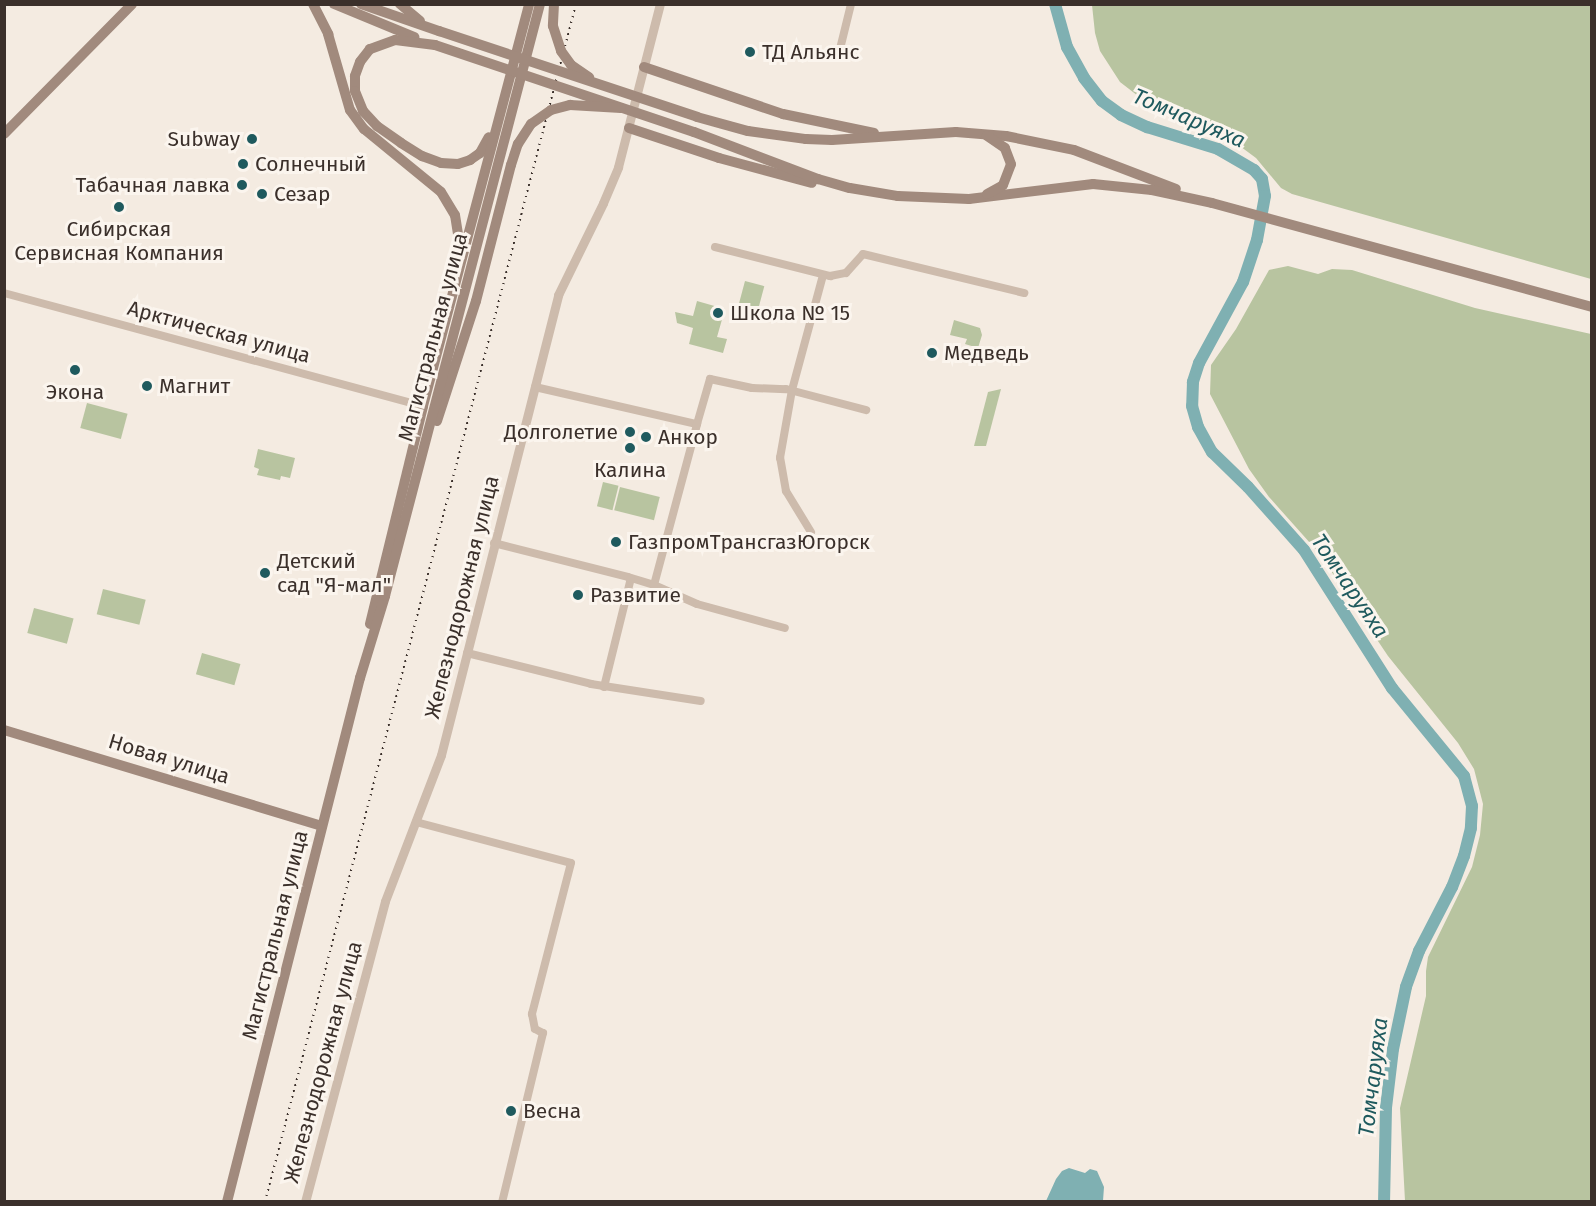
<!DOCTYPE html>
<html>
<head>
<meta charset="utf-8">
<style>
  body { margin:0 }
  #map { position:relative; width:1596px; height:1206px; overflow:hidden; background:#f4ebe1; font-family:"Fira Sans",sans-serif }
  div>[style] { position:absolute }
  [style*='--x'] { left:calc(var(--x)*1px); top:calc(var(--y)*1px); width:calc(var(--w)*1px); rotate:calc(var(--a)*1deg) }
  .green>* { inset:0; background:#b8c4a0; transform-origin:0 0 }
  .water>* { inset:0; background:#7fb0b2 }
  .river>* { height:12px; margin:-6px; padding:0 6px; transform-origin:6px; border-radius:6px; background:#7fb0b2 }
  .minor>* { height:8px; margin:-4px; padding:0 4px; transform-origin:4px; border-radius:4px; background:#cdbbac }
  .tertiary>* { height:9px; margin:-4.5px; padding:0 4.5px; transform-origin:4.5px; border-radius:4.5px; background:#cdbbac }
  .secondary>* { height:10px; margin:-5px; padding:0 5px; transform-origin:5px; border-radius:5px; background:#a18a7d }
  .rail>* { height:2px; margin-top:-1px; transform-origin:0; background:repeating-linear-gradient(90deg,#3b302b 0 1.5px,transparent 0 6px) }
  .secondary-bridge>* { height:10px; margin:-5px; padding:0 5px; transform-origin:5px; border-radius:5px; background:#a18a7d }
  .dots>* { width:16px; height:16px; translate:-50% -50%; box-sizing:border-box; border:3px solid #fbf5ee; border-radius:50% }
  span { translate:-50% -50%; white-space:nowrap; text-align:center; line-height:1.15; -webkit-text-stroke:6px #fbf5ee; paint-order:stroke }
  .poi-label { font-size:21px; color:#3b302b }
  .left { translate:0 -50%; text-align:left }
  .right { translate:-100% -50%; text-align:right }
  .street-label { font-size:21px; color:#3b302b }
  .water-label { font-size:22px; color:#1f5a5e; font-style:italic }
  .frame { position:absolute; inset:0; border:6px solid #3b302b; pointer-events:none }
</style>
</head>
<body>
<div id="map">
  <div class="green">
    <div style="clip-path:polygon(1092px 5px,1591px 5px,1591px 279px,1292px 194px,1281px 188px,1256px 158px,1233px 141px,1151px 106px,1120px 82px,1100px 51px,1095px 33px)"></div>
    <div style="clip-path:polygon(1288px 266px,1318px 274px,1332px 269px,1352px 270px,1475px 308px,1591px 334px,1591px 1201px,1405px 1201px,1400px 1108px,1426px 996px,1426px 971px,1428px 957px,1472px 867px,1480px 835px,1483px 804px,1474px 769px,1458px 743px,1388px 656px,1319px 553px,1269px 497px,1249px 469px,1210px 394px,1211px 365px,1236px 329px,1269px 270px)"></div>
    <div style="left:745px;top:281px;width:20px;height:23px;rotate:15deg"></div>
    <div style="clip-path:polygon(697px 301px,725px 309px,717px 337px,727px 339px,723px 353px,689px 344px,693px 328px,677px 323px,675px 312px,693px 316px)"></div>
    <div style="clip-path:polygon(954px 320px,980px 328px,982px 335px,978px 348px,965px 344px,967px 339px,950px 335px)"></div>
    <div style="clip-path:polygon(1001px 389px,986px 446px,974px 446px,988px 392px)"></div>
    <div style="left:87px;top:403px;width:42px;height:26px;rotate:15deg"></div>
    <div style="clip-path:polygon(258px 449px,295px 458px,290px 478px,281px 476px,280px 480px,257px 475px,259px 469px,254px 467px)"></div>
    <div style="left:603px;top:482px;width:16px;height:25px;rotate:14deg"></div>
    <div style="left:620px;top:487px;width:41px;height:24px;rotate:14deg"></div>
    <div style="left:103px;top:589px;width:44px;height:26px;rotate:14deg"></div>
    <div style="left:34px;top:608px;width:41px;height:26px;rotate:15deg"></div>
    <div style="left:202px;top:653px;width:40px;height:22px;rotate:16deg"></div>
  </div>
  <div class="water">
    <div style="clip-path:polygon(1069px 1168px,1085px 1173px,1090px 1169px,1097px 1171px,1104px 1187px,1103px 1201px,1046px 1201px,1056px 1179px,1062px 1171px)"></div>
  </div>
  <div class="river">
    <div style="--x:1055;--y:4;--w:45;--a:74.4"></div>
    <div style="--x:1067;--y:47;--w:35;--a:61"></div>
    <div style="--x:1084;--y:78;--w:29;--a:52"></div>
    <div style="--x:1102;--y:101;--w:24;--a:36"></div>
    <div style="--x:1121;--y:115;--w:29;--a:25"></div>
    <div style="--x:1147;--y:127;--w:74;--a:17.2"></div>
    <div style="--x:1218;--y:149;--w:42;--a:30.3"></div>
    <div style="--x:1254;--y:170;--w:12;--a:48"></div>
    <div style="--x:1262;--y:179;--w:17;--a:80"></div>
    <div style="--x:1265;--y:196;--w:45;--a:100.3"></div>
    <div style="--x:1257;--y:240;--w:44;--a:108.4"></div>
    <div style="--x:1243;--y:282;--w:92;--a:118.5"></div>
    <div style="--x:1199;--y:363;--w:20;--a:108"></div>
    <div style="--x:1193;--y:382;--w:24;--a:92"></div>
    <div style="--x:1192;--y:406;--w:22;--a:74"></div>
    <div style="--x:1198;--y:427;--w:29;--a:61"></div>
    <div style="--x:1212;--y:452;--w:50;--a:44.2"></div>
    <div style="--x:1248;--y:487;--w:84;--a:48.4"></div>
    <div style="--x:1304;--y:550;--w:164;--a:57.5"></div>
    <div style="--x:1392;--y:688;--w:114;--a:50.7"></div>
    <div style="--x:1464;--y:776;--w:31;--a:75"></div>
    <div style="--x:1472;--y:806;--w:22;--a:93"></div>
    <div style="--x:1471;--y:828;--w:29;--a:104"></div>
    <div style="--x:1464;--y:856;--w:33;--a:111"></div>
    <div style="--x:1452;--y:887;--w:72;--a:117.3"></div>
    <div style="--x:1419;--y:951;--w:38;--a:110"></div>
    <div style="--x:1406;--y:987;--w:63;--a:101.8"></div>
    <div style="--x:1393;--y:1049;--w:59;--a:96.8"></div>
    <div style="--x:1386;--y:1108;--w:94;--a:91.2"></div>
  </div>
  <div class="minor">
    <div style="--x:839;--y:53;--w:50;--a:-76.2"></div>
    <div style="--x:715;--y:247;--w:119;--a:14.2"></div>
    <div style="--x:830;--y:276;--w:16;--a:-11"></div>
    <div style="--x:846;--y:273;--w:25;--a:-48"></div>
    <div style="--x:863;--y:254;--w:166;--a:13.6"></div>
    <div style="--x:4;--y:293;--w:434;--a:15.1"></div>
    <div style="--x:535;--y:387;--w:166;--a:12.9"></div>
    <div style="--x:697;--y:424;--w:47;--a:-73.9"></div>
    <div style="--x:710;--y:379;--w:43;--a:12.1"></div>
    <div style="--x:752;--y:388;--w:34;--a:2"></div>
    <div style="--x:786;--y:389;--w:83;--a:14.7"></div>
    <div style="--x:811;--y:532;--w:48;--a:-121.4"></div>
    <div style="--x:786;--y:491;--w:34;--a:-100"></div>
    <div style="--x:780;--y:458;--w:69;--a:-80"></div>
    <div style="--x:792;--y:390;--w:119;--a:-74.9"></div>
    <div style="--x:494;--y:543;--w:138;--a:14.2"></div>
    <div style="--x:628;--y:577;--w:27;--a:17"></div>
    <div style="--x:654;--y:585;--w:47;--a:23.8"></div>
    <div style="--x:697;--y:604;--w:91;--a:15.3"></div>
    <div style="--x:654;--y:585;--w:167;--a:-75"></div>
    <div style="--x:467;--y:653;--w:128;--a:14"></div>
    <div style="--x:591;--y:684;--w:111;--a:8.8"></div>
    <div style="--x:604;--y:687;--w:112;--a:-76.1"></div>
    <div style="--x:416;--y:822;--w:160;--a:14.8"></div>
    <div style="--x:571;--y:863;--w:156;--a:104.5"></div>
    <div style="--x:532;--y:1014;--w:15;--a:79"></div>
    <div style="--x:535;--y:1029;--w:9;--a:27"></div>
    <div style="--x:543;--y:1033;--w:174;--a:103.6"></div>
  </div>
  <div class="tertiary">
    <div style="--x:305;--y:1202;--w:311;--a:-75.1"></div>
    <div style="--x:385;--y:901;--w:156;--a:-69"></div>
    <div style="--x:441;--y:755;--w:475;--a:-75.7"></div>
    <div style="--x:558;--y:295;--w:102;--a:-63.9"></div>
    <div style="--x:603;--y:203;--w:39;--a:-67"></div>
    <div style="--x:618;--y:167;--w:168;--a:-75.6"></div>
  </div>
  <div class="secondary">
    <div style="--x:313;--y:4;--w:34;--a:63"></div>
    <div style="--x:328;--y:34;--w:79;--a:73.9"></div>
    <div style="--x:350;--y:110;--w:24;--a:54"></div>
    <div style="--x:364;--y:129;--w:99;--a:39.3"></div>
    <div style="--x:441;--y:192;--w:27;--a:59"></div>
    <div style="--x:455;--y:215;--w:33;--a:81"></div>
    <div style="--x:334;--y:4;--w:87;--a:22.4"></div>
    <div style="--x:361;--y:4;--w:83;--a:19.1"></div>
    <div style="--x:400;--y:4;--w:26;--a:40"></div>
    <div style="--x:435;--y:45;--w:40;--a:-172.9"></div>
    <div style="--x:395;--y:40;--w:27;--a:160"></div>
    <div style="--x:370;--y:49;--w:16;--a:128"></div>
    <div style="--x:360;--y:62;--w:15;--a:110"></div>
    <div style="--x:355;--y:76;--w:15;--a:90"></div>
    <div style="--x:355;--y:91;--w:22;--a:68"></div>
    <div style="--x:363;--y:111;--w:21;--a:47"></div>
    <div style="--x:377;--y:126;--w:29;--a:35"></div>
    <div style="--x:401;--y:143;--w:25;--a:32"></div>
    <div style="--x:422;--y:156;--w:20;--a:20"></div>
    <div style="--x:441;--y:163;--w:17;--a:3"></div>
    <div style="--x:458;--y:164;--w:13;--a:-18"></div>
    <div style="--x:470;--y:160;--w:12;--a:-35"></div>
    <div style="--x:480;--y:153;--w:18;--a:-61"></div>
    <div style="--x:644;--y:67;--w:147;--a:18.7"></div>
    <div style="--x:783;--y:114;--w:93;--a:11.8"></div>
    <div style="--x:697;--y:117;--w:53;--a:15.4"></div>
    <div style="--x:748;--y:131;--w:59;--a:7.9"></div>
    <div style="--x:806;--y:139;--w:26;--a:2"></div>
    <div style="--x:832;--y:140;--w:124;--a:-3.7"></div>
    <div style="--x:956;--y:132;--w:50;--a:4.6"></div>
    <div style="--x:1006;--y:136;--w:69;--a:11.6"></div>
    <div style="--x:1074;--y:150;--w:109;--a:20.9"></div>
    <div style="--x:629;--y:128;--w:95;--a:18.4"></div>
    <div style="--x:719;--y:158;--w:96;--a:15"></div>
    <div style="--x:694;--y:132;--w:133;--a:20.8"></div>
    <div style="--x:818;--y:179;--w:33;--a:16"></div>
    <div style="--x:850;--y:188;--w:49;--a:9.5"></div>
    <div style="--x:898;--y:196;--w:71;--a:2.4"></div>
    <div style="--x:969;--y:199;--w:125;--a:-6.9"></div>
    <div style="--x:1093;--y:184;--w:59;--a:5.8"></div>
    <div style="--x:1152;--y:190;--w:61;--a:12.2"></div>
    <div style="--x:1212;--y:203;--w:394;--a:15.3"></div>
    <div style="--x:4;--y:134;--w:182;--a:-45.4"></div>
    <div style="--x:987;--y:194;--w:18;--a:-29"></div>
    <div style="--x:1003;--y:185;--w:22;--a:-69"></div>
    <div style="--x:1011;--y:164;--w:17;--a:-111"></div>
    <div style="--x:1005;--y:148;--w:22;--a:-146"></div>
    <div style="--x:437;--y:421;--w:126;--a:-72"></div>
    <div style="--x:370;--y:624;--w:224;--a:-76.3"></div>
    <div style="--x:423;--y:406;--w:416;--a:-75.2"></div>
    <div style="--x:4;--y:730;--w:332;--a:16.8"></div>
    <div style="--x:227;--y:1202;--w:541;--a:-75.76"></div>
    <div style="--x:360;--y:678;--w:86;--a:-73"></div>
    <div style="--x:385;--y:596;--w:612;--a:-75.33"></div>
  </div>
  <div class="rail">
    <div style="--x:265;--y:1202;--w:1238;--a:-75.45"></div>
  </div>
  <div class="secondary-bridge">
    <div style="--x:554;--y:4;--w:22;--a:93"></div>
    <div style="--x:553;--y:26;--w:26;--a:72"></div>
    <div style="--x:561;--y:51;--w:17;--a:54"></div>
    <div style="--x:571;--y:65;--w:22;--a:34"></div>
    <div style="--x:439;--y:31;--w:272;--a:18.4"></div>
    <div style="--x:435;--y:45;--w:273;--a:18.6"></div>
    <div style="--x:476;--y:301;--w:140;--a:-75.6"></div>
    <div style="--x:511;--y:165;--w:22;--a:-72"></div>
    <div style="--x:518;--y:144;--w:24;--a:-57"></div>
    <div style="--x:531;--y:124;--w:24;--a:-35"></div>
    <div style="--x:551;--y:110;--w:20;--a:-15"></div>
    <div style="--x:570;--y:105;--w:51;--a:3.4"></div>
  </div>
  <div class="dots">
    <div style="left:750px;top:52px;background:#1f5a5e"></div>
    <div style="left:252px;top:139px;background:#1f5a5e"></div>
    <div style="left:243px;top:164px;background:#1f5a5e"></div>
    <div style="left:242px;top:185px;background:#1f5a5e"></div>
    <div style="left:262px;top:194px;background:#1f5a5e"></div>
    <div style="left:119px;top:207px;background:#1f5a5e"></div>
    <div style="left:718px;top:313px;background:#1f5a5e"></div>
    <div style="left:932px;top:353px;background:#1f5a5e"></div>
    <div style="left:75px;top:370px;background:#1f5a5e"></div>
    <div style="left:147px;top:386px;background:#1f5a5e"></div>
    <div style="left:630px;top:432px;background:#1f5a5e"></div>
    <div style="left:646px;top:437px;background:#1f5a5e"></div>
    <div style="left:630px;top:448px;background:#1f5a5e"></div>
    <div style="left:616px;top:542px;background:#1f5a5e"></div>
    <div style="left:265px;top:573px;background:#1f5a5e"></div>
    <div style="left:578px;top:595px;background:#1f5a5e"></div>
    <div style="left:511px;top:1111px;background:#1f5a5e"></div>
  </div>
  <div class="poi-label">
    <span class="left" style="left:762px;top:52px">ТД Альянс</span>
    <span class="right" style="left:240px;top:139px">Subway</span>
    <span class="left" style="left:255px;top:164px">Солнечный</span>
    <span class="right" style="left:230px;top:185px">Табачная лавка</span>
    <span class="left" style="left:274px;top:194px">Сезар</span>
    <span style="left:119px;top:241px">Сибирская<br>Сервисная Компания</span>
    <span class="left" style="left:730px;top:313px">Школа № 15</span>
    <span class="left" style="left:944px;top:353px">Медведь</span>
    <span class="left" style="left:159px;top:386px">Магнит</span>
    <span style="left:75px;top:392px">Экона</span>
    <span class="right" style="left:618px;top:432px">Долголетие</span>
    <span class="left" style="left:658px;top:437px">Анкор</span>
    <span style="left:630px;top:470px">Калина</span>
    <span class="left" style="left:628px;top:542px">ГазпромТрансгазЮгорск</span>
    <span class="left" style="left:277px;top:573px">Детский<br>сад "Я-мал"</span>
    <span class="left" style="left:590px;top:595px">Развитие</span>
    <span class="left" style="left:523px;top:1111px">Весна</span>
  </div>
  <div class="street-label">
    <span style="left:219px;top:332px;rotate:15deg">Арктическая улица</span>
    <span style="left:433px;top:337px;rotate:-75deg">Магистральная улица</span>
    <span style="left:462px;top:597px;rotate:-76deg">Железнодорожная улица</span>
    <span style="left:169px;top:759px;rotate:17deg">Новая улица</span>
    <span style="left:275px;top:935px;rotate:-76deg">Магистральная улица</span>
    <span style="left:323px;top:1062px;rotate:-75deg">Железнодорожная улица</span>
  </div>
  <div class="water-label">
    <span style="left:1189px;top:118px;rotate:23deg">Томчаруяха</span>
    <span style="left:1350px;top:586px;rotate:56deg">Томчаруяха</span>
    <span style="left:1373px;top:1077px;rotate:-83deg">Томчаруяха</span>
  </div>
  <div class="frame"></div>
</div>
</body>
</html>
